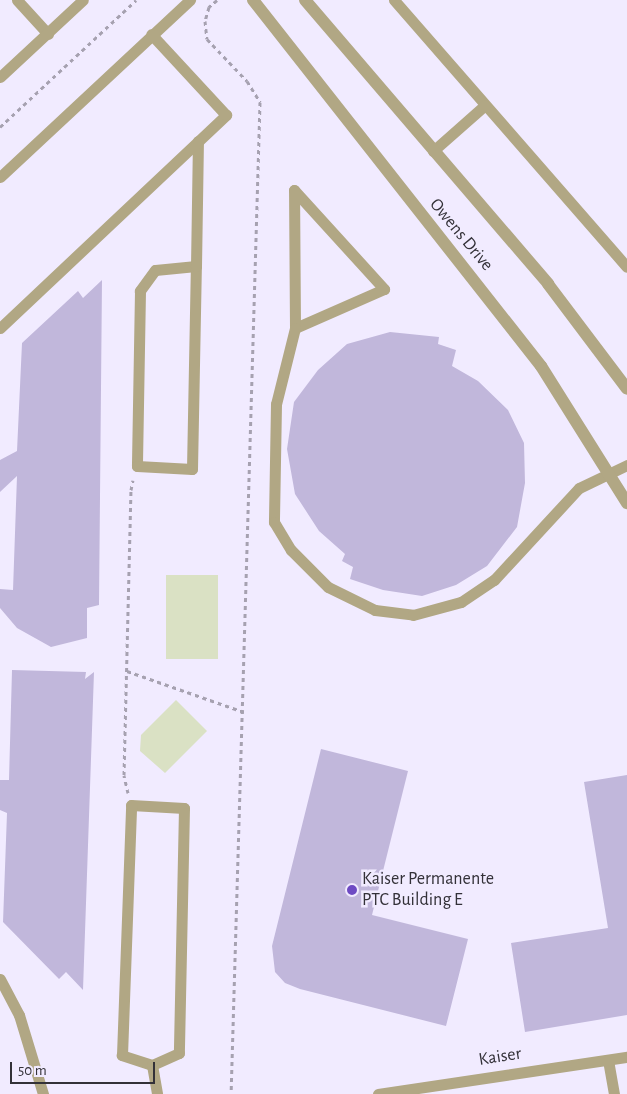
<!DOCTYPE html>
<html>
<head>
<meta charset="utf-8">
<style>
  body { margin:0 }
  #map { position:relative; width:627px; height:1094px; overflow:hidden; background:#f1ebff; font-family:"Alegreya Sans",sans-serif }
  div>[style] { position:absolute }
  [style*='--x'] { left:calc(var(--x)*1px); top:calc(var(--y)*1px); width:calc(var(--w)*1px); rotate:calc(var(--a)*1deg) }
  .green>* { inset:0; background:#dae1c4; transform-origin:0 0 }
  .building>* { inset:0; background:#c1b7db }
  .path>* { height:3px; margin-top:-1.5px; transform-origin:0; background:repeating-linear-gradient(90deg,#a6a1b0 0 4px,transparent 0 8px) }
  .service>* { height:11px; margin:-5.5px; padding:0 5.5px; transform-origin:5.5px; border-radius:5.5px; background:#b1a784 }
  .tertiary>* { height:12px; margin:-6px; padding:0 6px; transform-origin:6px; border-radius:6px; background:#b1a784 }
  .dots>* { width:14px; height:14px; translate:-50% -50%; box-sizing:border-box; border:2px solid #f1ebff; border-radius:50% }
  span { translate:-50% -50%; white-space:nowrap; text-align:center; line-height:1.15; -webkit-text-stroke:5px #f1ebff; paint-order:stroke }
  .street-label { font-size:18px; color:#333138 }
  .poi-label { font-size:18px; color:#333138 }
  .left { translate:0 -50%; text-align:left }
  .scale { position:absolute; left:10px; top:1062px; width:145px; height:22px; box-sizing:border-box; border:2px solid #333138; border-top:0; padding-left:6px; font-size:15px; line-height:18px; white-space:nowrap; color:#333138; -webkit-text-stroke:4px #f1ebff; paint-order:stroke }
</style>
</head>
<body>
<div id="map">
  <div class="green">
    <div style="left:166px;top:575px;width:52px;height:84px"></div>
    <div style="clip-path:polygon(176px 700px,207px 731px,165px 773px,140px 751px,141px 735px)"></div>
  </div>
  <div class="building">
    <div style="clip-path:polygon(102px 280px,99px 605px,87px 608px,87px 638px,51px 647px,17px 628px,0 608px,0 589px,13px 590px,17px 476px,0 492px,0 460px,17px 451px,22px 343px,78px 291px,83px 298px)"></div>
    <div style="clip-path:polygon(390px 332px,439px 337px,438px 344px,456px 350px,452px 366px,478px 381px,508px 410px,524px 443px,525px 483px,517px 527px,487px 566px,456px 585px,422px 596px,383px 590px,350px 579px,353px 567px,342px 561px,345px 554px,319px 531px,295px 494px,287px 449px,294px 402px,318px 370px,347px 344px)"></div>
    <div style="clip-path:polygon(12px 670px,86px 672px,85px 679px,94px 672px,83px 990px,66px 972px,59px 979px,3px 922px,7px 813px,0 810px,0 780px,9px 780px)"></div>
    <div style="clip-path:polygon(321px 749px,408px 771px,372px 915px,468px 939px,446px 1026px,300px 989px,285px 983px,275px 972px,272px 946px)"></div>
    <div style="clip-path:polygon(627px 775px,627px 1015px,525px 1032px,511px 943px,608px 928px,584px 782px)"></div>
  </div>
  <div class="path">
    <div style="--x:217;--y:0;--w:11;--a:139"></div>
    <div style="--x:209;--y:7;--w:15;--a:106"></div>
    <div style="--x:205;--y:21;--w:18;--a:84"></div>
    <div style="--x:207;--y:39;--w:58;--a:46.4"></div>
    <div style="--x:247;--y:81;--w:25;--a:58"></div>
    <div style="--x:260;--y:102;--w:992;--a:91.67"></div>
    <div style="--x:0;--y:127;--w:186;--a:-43"></div>
    <div style="--x:127;--y:671;--w:124;--a:19.3"></div>
    <div style="--x:128;--y:793;--w:18;--a:-103"></div>
    <div style="--x:124;--y:775;--w:285;--a:-88.6"></div>
    <div style="--x:131;--y:490;--w:10;--a:-79"></div>
  </div>
  <div class="service">
    <div style="--x:17;--y:0;--w:46;--a:47.6"></div>
    <div style="--x:394;--y:0;--w:354;--a:48.9"></div>
    <div style="--x:0;--y:77;--w:113;--a:-42.9"></div>
    <div style="--x:433;--y:151;--w:69;--a:-41.5"></div>
    <div style="--x:0;--y:177;--w:260;--a:-43"></div>
    <div style="--x:294;--y:190;--w:134;--a:47.7"></div>
    <div style="--x:384;--y:289;--w:97;--a:156.3"></div>
    <div style="--x:295;--y:328;--w:138;--a:-90.4"></div>
    <div style="--x:196;--y:266;--w:41;--a:174.4"></div>
    <div style="--x:155;--y:270;--w:26;--a:126"></div>
    <div style="--x:140;--y:291;--w:175;--a:91"></div>
    <div style="--x:137;--y:466;--w:55;--a:3.1"></div>
    <div style="--x:192;--y:469;--w:203;--a:-88.9"></div>
    <div style="--x:196;--y:266;--w:125;--a:-89.1"></div>
    <div style="--x:0;--y:328;--w:311;--a:-43.3"></div>
    <div style="--x:226;--y:115;--w:110;--a:-132.8"></div>
    <div style="--x:295;--y:328;--w:78;--a:104"></div>
    <div style="--x:276;--y:404;--w:118;--a:91"></div>
    <div style="--x:274;--y:522;--w:33;--a:59"></div>
    <div style="--x:291;--y:550;--w:52;--a:45"></div>
    <div style="--x:328;--y:587;--w:52;--a:26.1"></div>
    <div style="--x:375;--y:610;--w:38;--a:7"></div>
    <div style="--x:413;--y:615;--w:50;--a:-15.2"></div>
    <div style="--x:461;--y:602;--w:40;--a:-34"></div>
    <div style="--x:494;--y:580;--w:125;--a:-47.3"></div>
    <div style="--x:579;--y:488;--w:53;--a:-25.6"></div>
    <div style="--x:131;--y:805;--w:53;--a:3.2"></div>
    <div style="--x:184;--y:808;--w:245;--a:91.2"></div>
    <div style="--x:179;--y:1053;--w:30;--a:156"></div>
    <div style="--x:152;--y:1065;--w:32;--a:-162"></div>
    <div style="--x:122;--y:1055;--w:250;--a:-87.9"></div>
    <div style="--x:0;--y:979;--w:41;--a:62.2"></div>
    <div style="--x:19;--y:1015;--w:83;--a:73.1"></div>
    <div style="--x:608;--y:1060;--w:35;--a:80"></div>
    <div style="--x:152;--y:1065;--w:29;--a:80"></div>
    <div style="--x:378;--y:1094;--w:252;--a:-8.5"></div>
  </div>
  <div class="tertiary">
    <div style="--x:253;--y:0;--w:466;--a:51.8"></div>
    <div style="--x:541;--y:366;--w:162;--a:57.9"></div>
    <div style="--x:305;--y:0;--w:374;--a:49.4"></div>
    <div style="--x:548;--y:284;--w:131;--a:53"></div>
  </div>
  <div class="dots">
    <div style="left:352px;top:890px;background:#6e4ac3"></div>
  </div>
  <div class="street-label">
    <span style="left:461px;top:235px;rotate:50deg">Owens Drive</span>
    <span style="left:500px;top:1057px;rotate:-9deg">Kaiser</span>
  </div>
  <div class="poi-label">
    <span class="left" style="left:362px;top:890px">Kaiser Permanente<br>PTC Building E</span>
  </div>
  <div class="scale">50 m</div>
</div>
</body>
</html>
